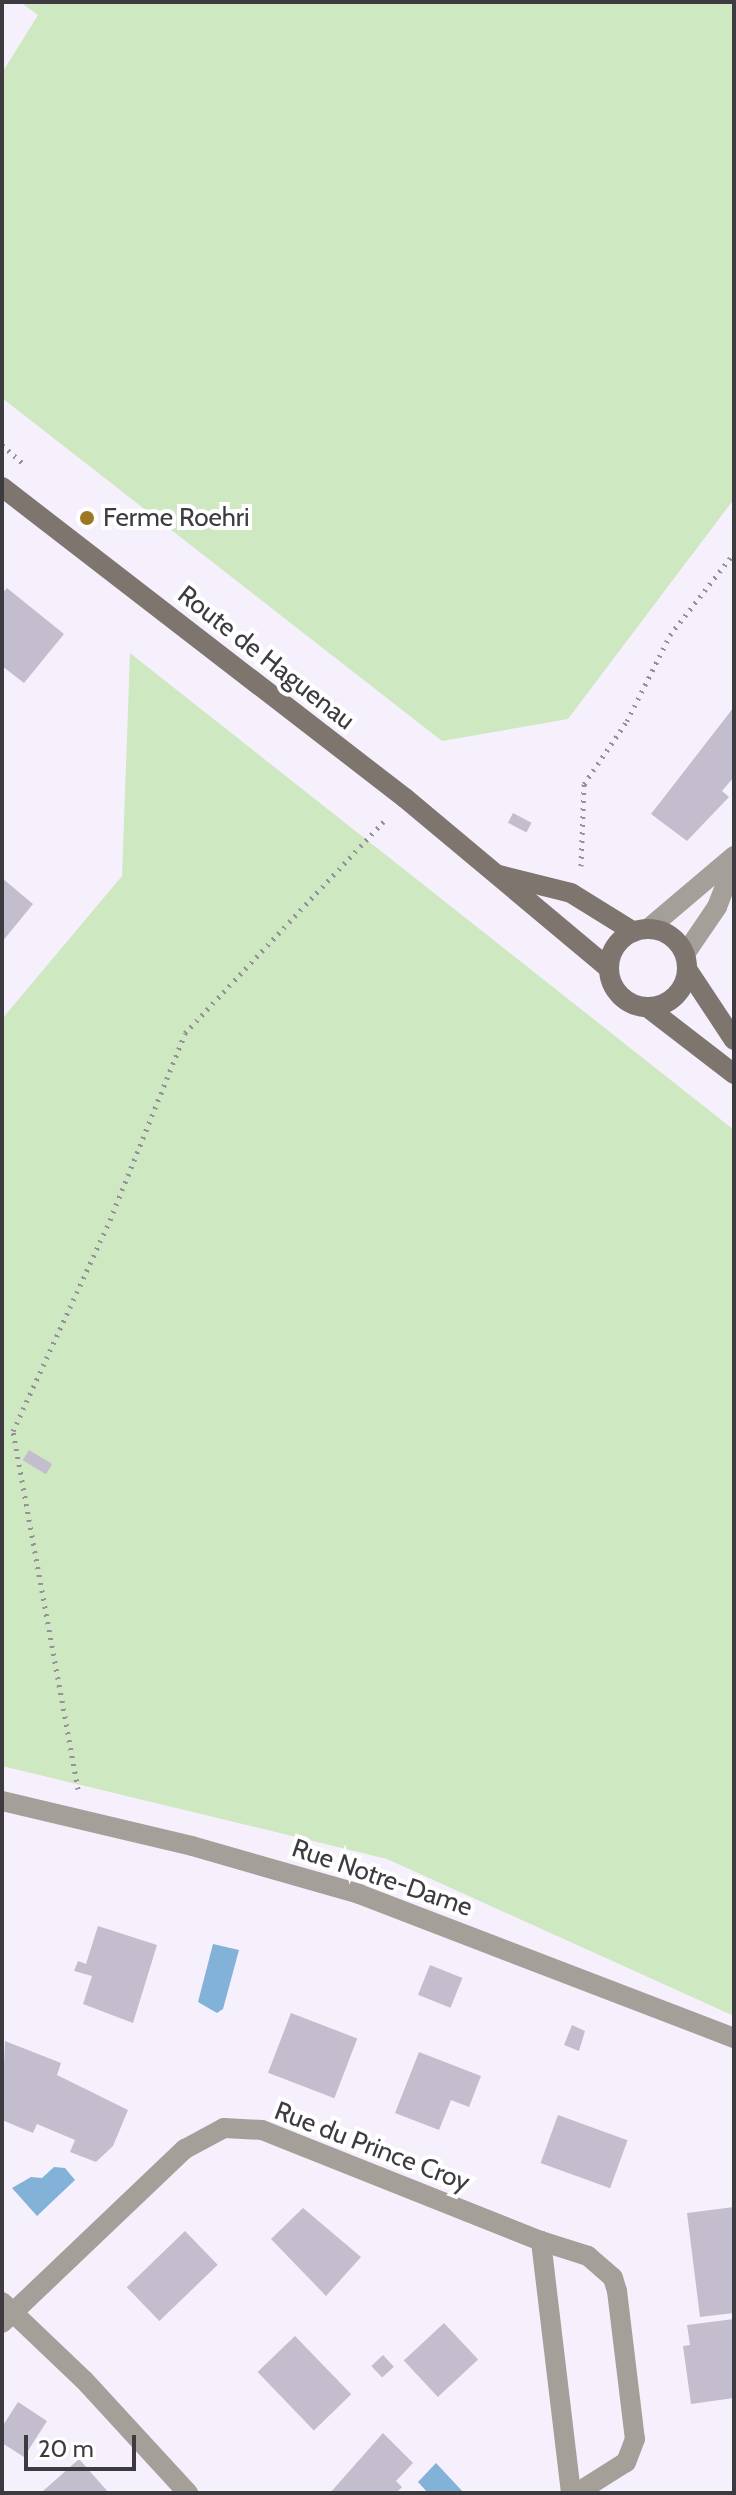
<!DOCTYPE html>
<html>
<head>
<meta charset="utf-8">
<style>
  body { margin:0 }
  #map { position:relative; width:736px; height:2495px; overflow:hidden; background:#f6f0fd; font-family:Cabin,sans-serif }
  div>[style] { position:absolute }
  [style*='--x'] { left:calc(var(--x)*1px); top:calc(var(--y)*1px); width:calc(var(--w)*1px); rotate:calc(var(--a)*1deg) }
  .green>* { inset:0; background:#cee8c2 }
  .water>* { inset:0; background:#83b2d8 }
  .building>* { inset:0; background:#c4bdcd; transform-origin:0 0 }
  .path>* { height:5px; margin-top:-2.5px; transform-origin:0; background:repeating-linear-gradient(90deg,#95909a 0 2px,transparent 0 8px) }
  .street>* { height:20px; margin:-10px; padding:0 10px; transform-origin:10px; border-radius:10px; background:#a49f99 }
  .secondary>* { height:20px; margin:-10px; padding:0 10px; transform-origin:10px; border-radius:10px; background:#7e766e }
  .secondary>.ring { margin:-10px; padding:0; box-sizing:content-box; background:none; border:20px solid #7e766e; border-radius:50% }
  .dots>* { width:22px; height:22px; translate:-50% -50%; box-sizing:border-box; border:4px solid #fff; border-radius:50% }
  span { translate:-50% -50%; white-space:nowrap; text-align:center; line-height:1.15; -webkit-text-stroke:8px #fff; paint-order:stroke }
  .poi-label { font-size:26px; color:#3d3a40 }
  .left { translate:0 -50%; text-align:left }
  .street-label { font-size:26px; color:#3d3a40 }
  .frame { position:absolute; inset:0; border:4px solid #3d3a40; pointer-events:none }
  .scale { position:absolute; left:24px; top:2435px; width:112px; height:36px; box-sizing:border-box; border:4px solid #3d3a40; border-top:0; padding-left:10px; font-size:24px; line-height:28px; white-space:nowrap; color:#3d3a40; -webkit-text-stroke:6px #fff; paint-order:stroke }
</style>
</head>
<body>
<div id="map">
  <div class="green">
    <div style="clip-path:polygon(20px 2px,734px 2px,734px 499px,568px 719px,442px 741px,2px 398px,2px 73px,38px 15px)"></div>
    <div style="clip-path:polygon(130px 653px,734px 1130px,734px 2016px,387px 1859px,2px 1766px,2px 1019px,122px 876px)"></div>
  </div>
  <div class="water">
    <div style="clip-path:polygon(213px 1944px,239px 1950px,223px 2009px,217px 2013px,198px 2002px)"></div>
    <div style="clip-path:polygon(54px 2167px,65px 2168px,75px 2180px,37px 2216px,12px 2188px,31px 2177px,42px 2178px)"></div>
    <div style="clip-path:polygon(436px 2463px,464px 2493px,428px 2493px,418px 2482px)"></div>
  </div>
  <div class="building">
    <div style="clip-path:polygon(7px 588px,64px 634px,24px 683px,2px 666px,2px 594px)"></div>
    <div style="clip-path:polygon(734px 707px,734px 777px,722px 791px,729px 797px,687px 841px,651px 814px)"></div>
    <div style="left:513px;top:813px;width:21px;height:11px;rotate:28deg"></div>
    <div style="clip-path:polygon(2px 878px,33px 904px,2px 942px)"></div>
    <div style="left:29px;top:1450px;width:27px;height:12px;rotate:31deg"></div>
    <div style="clip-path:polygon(98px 1926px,157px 1945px,133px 2023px,83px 2004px,92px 1976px,74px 1971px,78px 1961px,86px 1964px)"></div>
    <div style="left:430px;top:1965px;width:35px;height:32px;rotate:22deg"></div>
    <div style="left:291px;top:2013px;width:71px;height:64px;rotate:21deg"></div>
    <div style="clip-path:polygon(572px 2025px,585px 2031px,579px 2051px,564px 2045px)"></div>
    <div style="clip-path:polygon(5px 2041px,61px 2063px,57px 2075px,128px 2110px,113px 2146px,96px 2162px,70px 2152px,75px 2140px,37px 2124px,33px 2133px,2px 2120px)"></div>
    <div style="clip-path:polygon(419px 2052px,481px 2076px,469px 2107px,451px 2100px,439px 2130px,395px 2113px)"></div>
    <div style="left:558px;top:2115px;width:74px;height:51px;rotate:20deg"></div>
    <div style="clip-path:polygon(734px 2207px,734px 2313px,700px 2317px,687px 2213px)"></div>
    <div style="clip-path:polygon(303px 2208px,361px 2257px,326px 2296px,271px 2239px)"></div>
    <div style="left:185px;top:2231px;width:47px;height:81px;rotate:46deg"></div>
    <div style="clip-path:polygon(734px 2319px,734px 2398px,691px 2404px,683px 2346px,690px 2345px,687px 2325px)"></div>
    <div style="left:444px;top:2323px;width:50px;height:55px;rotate:47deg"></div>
    <div style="left:295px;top:2336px;width:81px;height:52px;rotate:46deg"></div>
    <div style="left:383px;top:2355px;width:16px;height:16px;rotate:47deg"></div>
    <div style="clip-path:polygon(18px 2402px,47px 2421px,24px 2457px,2px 2443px,2px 2427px)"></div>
    <div style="clip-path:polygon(383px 2433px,413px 2463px,396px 2481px,402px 2487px,396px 2493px,330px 2493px)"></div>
    <div style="clip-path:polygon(79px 2459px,109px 2493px,45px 2493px,43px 2491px)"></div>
  </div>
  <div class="path">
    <div style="--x:2;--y:445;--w:29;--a:41"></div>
    <div style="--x:581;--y:866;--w:82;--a:-87.9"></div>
    <div style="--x:584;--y:784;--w:76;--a:-55.7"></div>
    <div style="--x:627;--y:721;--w:96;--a:-63.4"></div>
    <div style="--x:670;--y:635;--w:104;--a:-52"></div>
    <div style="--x:78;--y:1789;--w:364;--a:-100.3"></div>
    <div style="--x:13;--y:1431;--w:232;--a:-65.3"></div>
    <div style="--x:110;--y:1220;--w:201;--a:-68.1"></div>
    <div style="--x:185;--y:1033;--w:292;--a:-46.8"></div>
  </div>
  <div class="street">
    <div style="--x:648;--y:929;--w:113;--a:-40.3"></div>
    <div style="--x:685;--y:954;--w:57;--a:-55.8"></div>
    <div style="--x:717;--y:907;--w:47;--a:-68.9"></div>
    <div style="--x:2;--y:1801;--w:195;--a:13.3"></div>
    <div style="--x:192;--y:1846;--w:174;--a:16"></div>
    <div style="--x:359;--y:1894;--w:402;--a:21"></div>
    <div style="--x:2;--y:2302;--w:113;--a:43.6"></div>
    <div style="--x:84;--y:2380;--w:154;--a:47.4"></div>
    <div style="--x:2;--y:2323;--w:253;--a:-43.6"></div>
    <div style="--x:185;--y:2149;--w:44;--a:-28.3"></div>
    <div style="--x:224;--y:2128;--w:38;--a:3"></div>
    <div style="--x:262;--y:2130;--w:300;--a:21.7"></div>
    <div style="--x:571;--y:2493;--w:254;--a:-96.8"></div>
    <div style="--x:541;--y:2241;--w:49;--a:17.7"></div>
    <div style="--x:588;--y:2256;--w:33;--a:41"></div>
    <div style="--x:613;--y:2278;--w:14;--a:73"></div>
    <div style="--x:617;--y:2291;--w:149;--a:83.1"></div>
    <div style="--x:635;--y:2439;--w:25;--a:111"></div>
    <div style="--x:626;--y:2462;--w:58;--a:147.7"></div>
  </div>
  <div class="secondary">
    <div style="--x:2;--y:487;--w:509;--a:37.66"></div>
    <div style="--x:405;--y:798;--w:265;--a:39.9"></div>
    <div style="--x:499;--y:875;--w:74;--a:14"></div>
    <div style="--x:571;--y:893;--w:74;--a:31.8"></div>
    <div class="ring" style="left:609px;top:929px;width:58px;height:58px"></div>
    <div style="--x:687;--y:969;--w:85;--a:56.5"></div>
    <div style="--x:647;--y:1007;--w:110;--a:37.6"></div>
  </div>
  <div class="dots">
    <div style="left:87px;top:518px;background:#9d7824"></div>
  </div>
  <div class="poi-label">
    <span class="left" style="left:103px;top:518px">Ferme Roehri</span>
  </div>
  <div class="street-label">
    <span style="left:266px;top:658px;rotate:38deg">Route de Haguenau</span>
    <span style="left:382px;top:1878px;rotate:19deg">Rue Notre-Dame</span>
    <span style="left:372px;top:2147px;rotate:21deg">Rue du Prince Croy</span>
  </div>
  <div class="frame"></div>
  <div class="scale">20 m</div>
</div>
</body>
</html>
